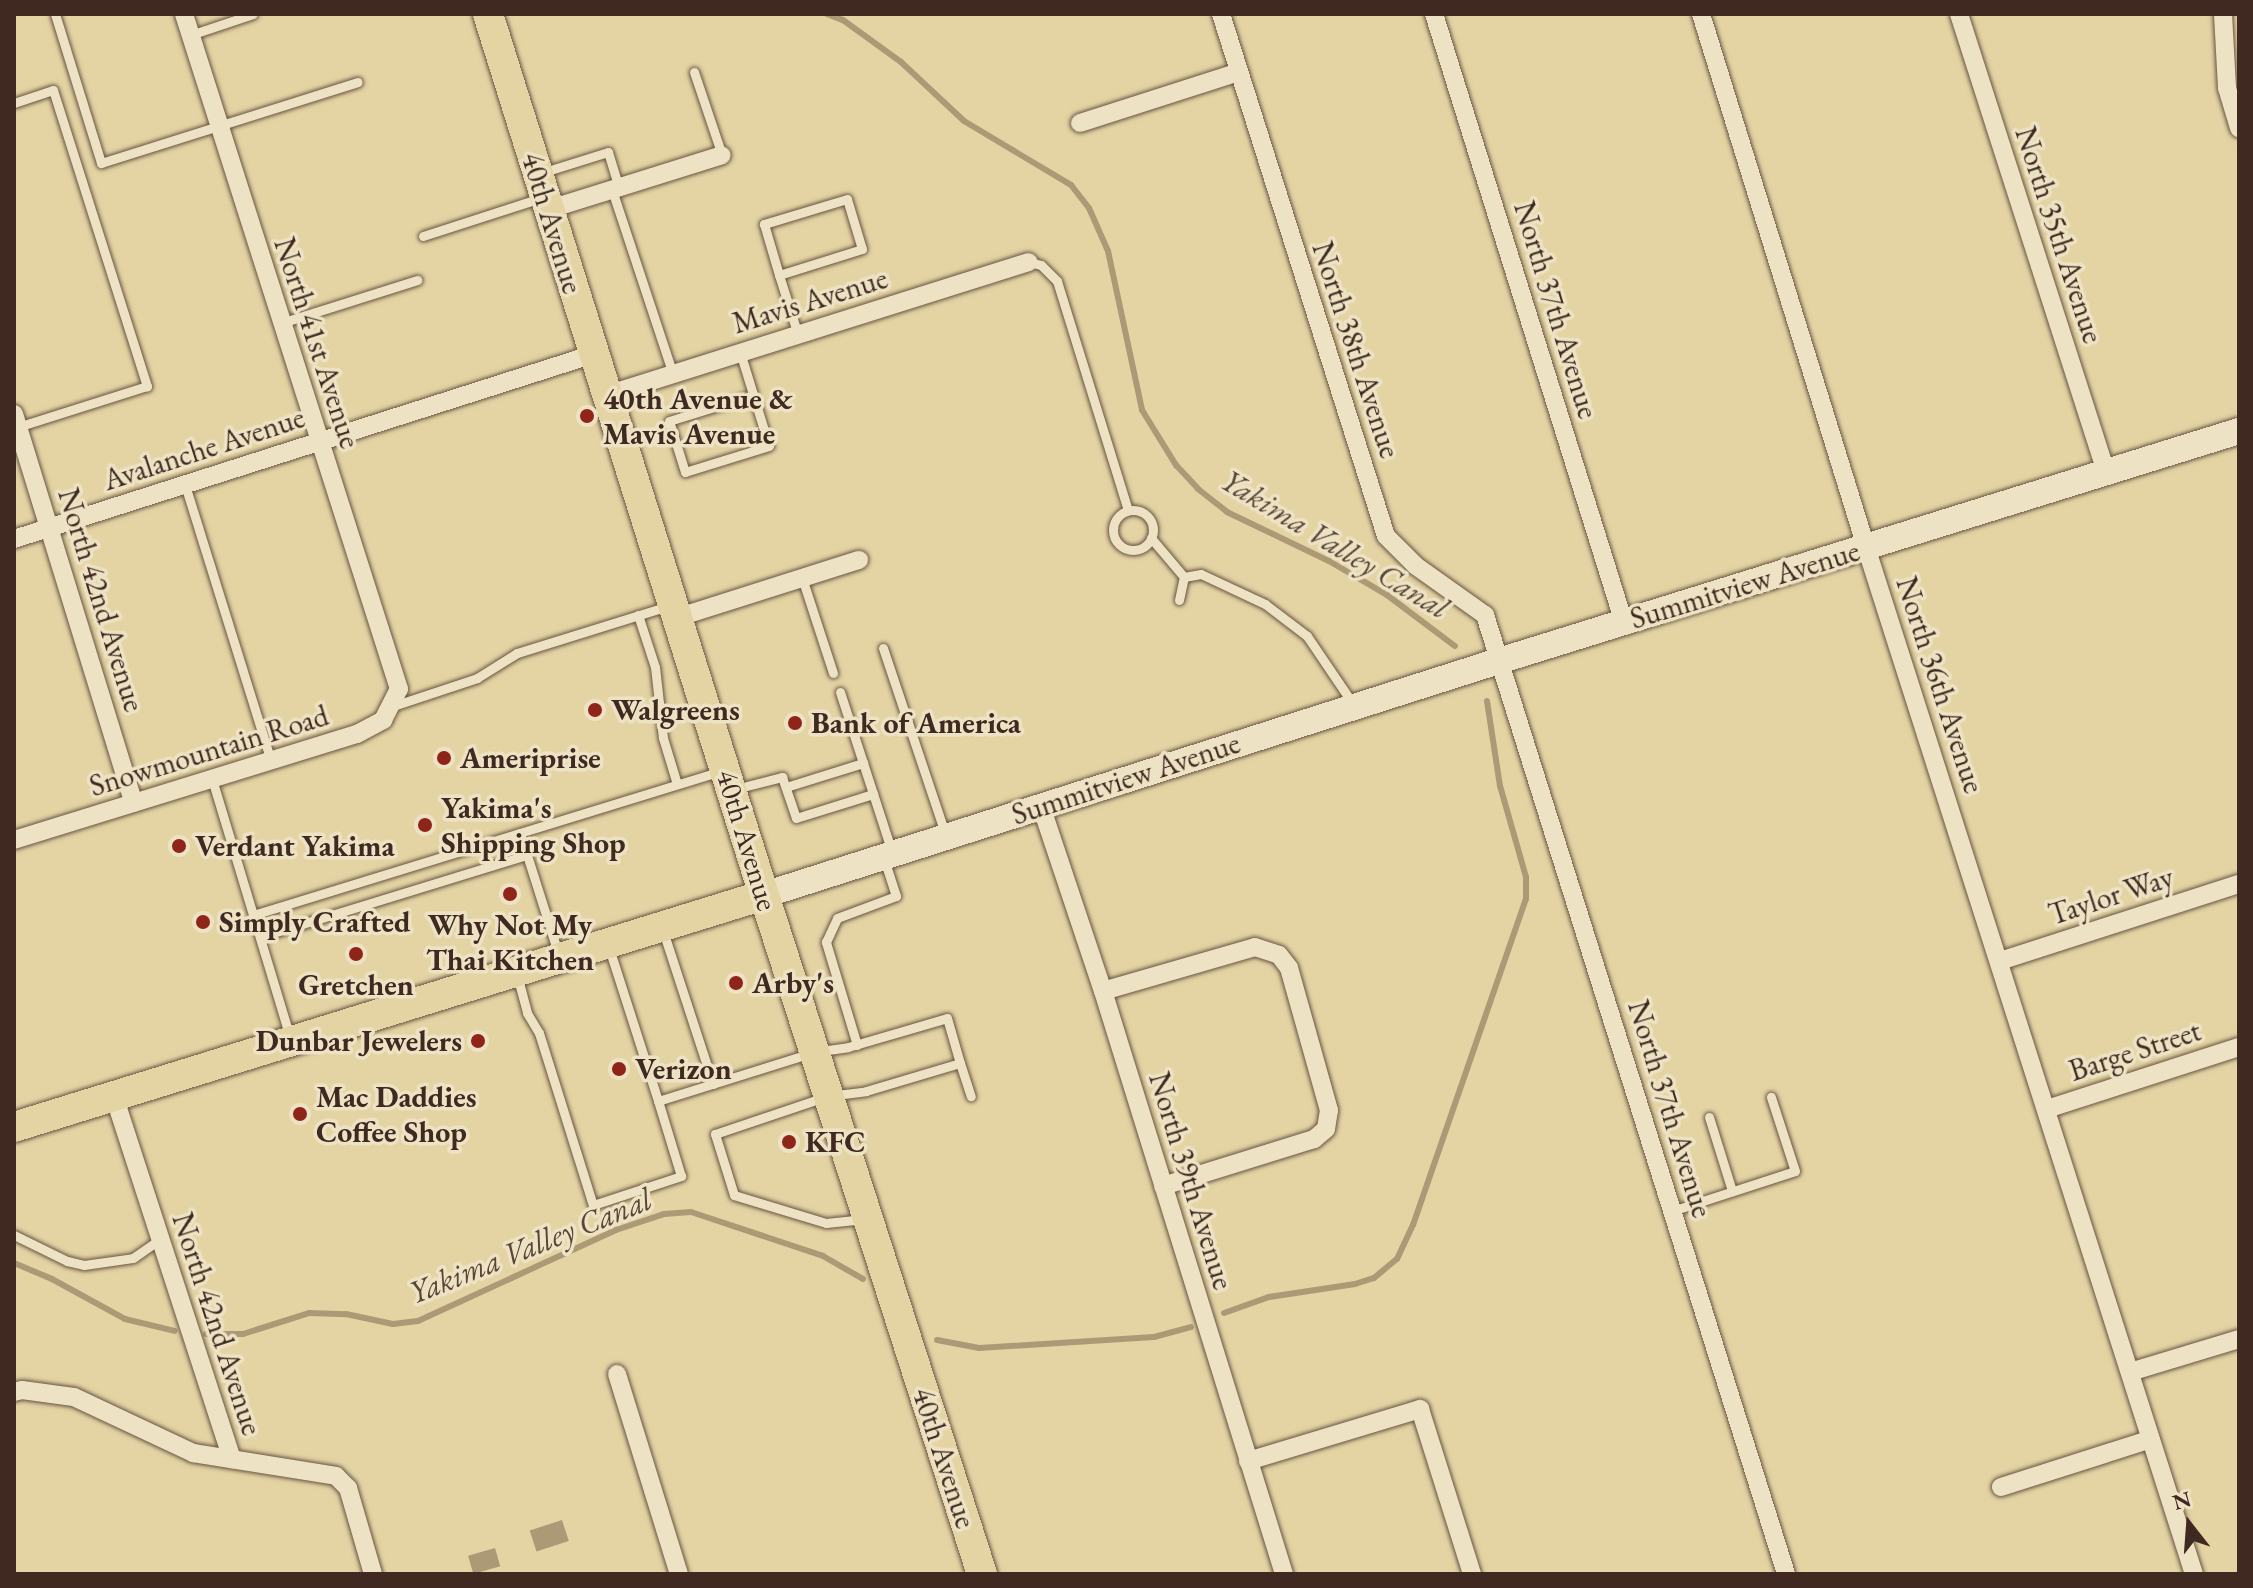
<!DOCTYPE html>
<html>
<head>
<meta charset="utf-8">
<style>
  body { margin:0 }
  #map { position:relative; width:2253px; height:1588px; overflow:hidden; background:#e4d4a4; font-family:"EB Garamond",serif }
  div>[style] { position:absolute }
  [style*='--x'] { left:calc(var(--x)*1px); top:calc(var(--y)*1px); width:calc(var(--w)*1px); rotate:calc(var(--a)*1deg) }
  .water>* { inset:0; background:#ac9a77; transform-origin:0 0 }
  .stream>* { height:6px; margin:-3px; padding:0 3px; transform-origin:3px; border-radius:3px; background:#ac9a77 }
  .roads { filter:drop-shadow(0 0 2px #685442) drop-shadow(0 0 2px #685442) }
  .lane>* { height:9px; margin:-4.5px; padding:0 4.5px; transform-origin:4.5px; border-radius:4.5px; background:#ede3c4 }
  .lane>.ring { margin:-4.5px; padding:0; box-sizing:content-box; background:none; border:9px solid #ede3c4; border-radius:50% }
  .street>* { height:18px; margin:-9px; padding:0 9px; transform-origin:9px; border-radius:9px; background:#ede3c4 }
  .secondary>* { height:26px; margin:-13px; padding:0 13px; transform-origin:13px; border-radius:13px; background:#ede3c4 }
  .primary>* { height:30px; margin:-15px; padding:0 15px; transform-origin:15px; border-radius:15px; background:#e4d4a4 }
  .dots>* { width:22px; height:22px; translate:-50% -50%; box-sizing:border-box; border:4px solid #ede3c4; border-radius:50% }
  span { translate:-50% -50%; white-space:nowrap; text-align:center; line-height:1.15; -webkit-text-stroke:7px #ede3c4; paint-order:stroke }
  .street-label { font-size:30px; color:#3f2921 }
  .poi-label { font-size:30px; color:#3f2921; font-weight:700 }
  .left { translate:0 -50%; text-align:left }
  .right { translate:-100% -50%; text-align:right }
  .water-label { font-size:32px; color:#5a4536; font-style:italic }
  .frame { position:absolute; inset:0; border:16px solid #3f2921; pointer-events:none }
  .north { position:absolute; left:2149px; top:1484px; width:80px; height:80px; -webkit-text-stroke:6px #ede3c4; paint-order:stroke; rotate:343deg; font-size:22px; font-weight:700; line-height:32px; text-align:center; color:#3f2921 }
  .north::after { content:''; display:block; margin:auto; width:28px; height:36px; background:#3f2921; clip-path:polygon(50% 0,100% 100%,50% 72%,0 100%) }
</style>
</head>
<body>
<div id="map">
  <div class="water">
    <div style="left:562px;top:1520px;width:22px;height:34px;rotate:72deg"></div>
    <div style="left:495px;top:1548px;width:19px;height:28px;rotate:74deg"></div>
  </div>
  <div class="stream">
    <div style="--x:827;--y:14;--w:17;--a:21"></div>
    <div style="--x:843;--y:20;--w:72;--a:35.9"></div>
    <div style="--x:901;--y:62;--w:86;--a:43.1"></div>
    <div style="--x:964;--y:121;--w:125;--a:30.9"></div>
    <div style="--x:1071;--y:185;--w:29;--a:52"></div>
    <div style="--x:1089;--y:208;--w:47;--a:66.2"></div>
    <div style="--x:1108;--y:251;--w:163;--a:77.9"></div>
    <div style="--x:1142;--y:410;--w:65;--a:58.3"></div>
    <div style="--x:1176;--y:465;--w:33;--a:47"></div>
    <div style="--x:1198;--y:489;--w:37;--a:38"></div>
    <div style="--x:1227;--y:512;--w:113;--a:25.7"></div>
    <div style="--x:1329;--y:561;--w:67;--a:30.4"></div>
    <div style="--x:1387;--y:595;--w:85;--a:36.9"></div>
    <div style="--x:14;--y:1263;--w:41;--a:22.8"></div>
    <div style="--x:52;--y:1279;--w:83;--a:28.7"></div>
    <div style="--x:125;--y:1319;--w:51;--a:13.5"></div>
    <div style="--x:1224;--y:1313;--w:48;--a:-19.6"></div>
    <div style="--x:1269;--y:1297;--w:87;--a:-8.6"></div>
    <div style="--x:1355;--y:1284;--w:20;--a:-18"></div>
    <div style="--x:1374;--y:1278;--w:30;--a:-40"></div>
    <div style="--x:1397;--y:1259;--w:38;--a:-65"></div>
    <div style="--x:1413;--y:1225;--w:345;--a:-70.9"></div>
    <div style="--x:1526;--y:899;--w:22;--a:-90"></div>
    <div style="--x:1526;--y:877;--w:95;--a:-105.9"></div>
    <div style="--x:1500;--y:786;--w:86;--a:-98.7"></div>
    <div style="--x:206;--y:1334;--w:37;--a:0"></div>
    <div style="--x:243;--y:1334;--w:69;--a:-17.7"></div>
    <div style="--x:309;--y:1313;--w:37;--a:2"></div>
    <div style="--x:346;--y:1314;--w:48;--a:12"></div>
    <div style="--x:393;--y:1324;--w:25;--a:-7"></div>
    <div style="--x:418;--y:1321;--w:218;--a:-24.7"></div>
    <div style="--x:616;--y:1230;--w:51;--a:-18.4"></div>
    <div style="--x:664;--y:1214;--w:27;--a:-4"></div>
    <div style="--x:691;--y:1212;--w:139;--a:18.4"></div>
    <div style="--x:823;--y:1256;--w:46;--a:29.9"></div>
    <div style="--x:937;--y:1340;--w:43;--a:10.8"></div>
    <div style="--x:979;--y:1348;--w:175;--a:-3.6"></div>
    <div style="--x:1154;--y:1337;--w:38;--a:-15"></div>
  </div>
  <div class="roads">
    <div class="lane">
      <div style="--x:55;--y:14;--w:156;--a:72.8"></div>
      <div style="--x:101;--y:163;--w:269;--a:-17.5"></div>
      <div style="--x:190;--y:35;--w:66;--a:-18.4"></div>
      <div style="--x:694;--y:72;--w:88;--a:71.4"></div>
      <div style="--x:14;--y:103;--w:41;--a:-18.4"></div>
      <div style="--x:53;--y:90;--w:311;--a:72.4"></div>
      <div style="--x:147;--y:386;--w:135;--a:162.4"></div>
      <div style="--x:544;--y:172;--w:67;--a:-17.4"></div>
      <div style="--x:608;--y:152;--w:38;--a:73"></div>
      <div style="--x:612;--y:190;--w:194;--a:71.7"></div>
      <div style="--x:423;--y:236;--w:124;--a:-17.9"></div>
      <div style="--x:1029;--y:262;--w:12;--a:14"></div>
      <div style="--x:1041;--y:265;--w:23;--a:45"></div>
      <div style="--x:1057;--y:281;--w:240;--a:72.8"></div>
      <div style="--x:779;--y:275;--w:87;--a:-17.4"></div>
      <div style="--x:862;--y:249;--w:52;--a:-106.7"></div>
      <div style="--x:847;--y:199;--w:87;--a:163.2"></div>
      <div style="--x:764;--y:224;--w:53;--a:73.6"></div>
      <div style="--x:779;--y:275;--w:63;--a:72.4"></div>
      <div style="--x:281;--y:323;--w:143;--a:-17.5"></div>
      <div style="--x:740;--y:352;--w:98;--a:72.9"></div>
      <div style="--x:769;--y:446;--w:88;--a:162.8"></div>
      <div style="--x:685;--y:472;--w:53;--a:-107.4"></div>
      <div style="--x:669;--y:421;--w:88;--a:-17.2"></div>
      <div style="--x:185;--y:485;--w:289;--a:72.7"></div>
      <div class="ring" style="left:1113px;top:510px;width:31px;height:31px"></div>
      <div style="--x:1151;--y:538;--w:51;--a:49.8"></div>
      <div style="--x:802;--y:578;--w:100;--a:71.9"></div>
      <div style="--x:1179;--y:600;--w:24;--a:-78"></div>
      <div style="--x:1184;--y:577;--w:17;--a:-10"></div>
      <div style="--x:1201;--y:574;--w:71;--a:25.1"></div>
      <div style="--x:1265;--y:604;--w:53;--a:37.3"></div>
      <div style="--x:1307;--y:636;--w:82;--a:55.9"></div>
      <div style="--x:638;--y:615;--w:55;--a:71.9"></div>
      <div style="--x:655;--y:667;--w:71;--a:83.6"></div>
      <div style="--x:663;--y:738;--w:48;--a:73.1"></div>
      <div style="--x:883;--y:648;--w:195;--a:71.5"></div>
      <div style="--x:840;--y:692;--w:168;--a:72"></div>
      <div style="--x:393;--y:706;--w:89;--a:-18.4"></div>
      <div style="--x:477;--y:678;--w:47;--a:-32"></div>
      <div style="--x:517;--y:653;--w:158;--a:-17.3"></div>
      <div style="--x:212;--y:779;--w:270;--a:73.2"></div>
      <div style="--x:786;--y:787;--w:81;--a:-17.3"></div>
      <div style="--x:735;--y:789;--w:49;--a:-14.3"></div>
      <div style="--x:782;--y:777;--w:43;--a:71.1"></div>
      <div style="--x:796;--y:818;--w:81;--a:-17.3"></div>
      <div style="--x:520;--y:833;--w:129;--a:72.4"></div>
      <div style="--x:253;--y:915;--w:489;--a:-17.1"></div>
      <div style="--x:663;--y:931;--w:161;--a:71.9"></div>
      <div style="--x:260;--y:937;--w:279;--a:-17.1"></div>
      <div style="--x:609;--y:948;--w:161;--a:72.2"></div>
      <div style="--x:517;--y:975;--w:39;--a:75"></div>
      <div style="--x:527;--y:1013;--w:23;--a:59"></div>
      <div style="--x:539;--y:1033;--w:180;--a:72.6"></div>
      <div style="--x:593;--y:1205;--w:93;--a:-18.2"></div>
      <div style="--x:681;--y:1176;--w:78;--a:-107"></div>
      <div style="--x:658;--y:1101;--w:164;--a:-17.4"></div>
      <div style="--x:814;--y:1052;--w:34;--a:-8"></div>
      <div style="--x:848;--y:1047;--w:103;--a:-16.3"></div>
      <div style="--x:947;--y:1018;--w:47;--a:73.9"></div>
      <div style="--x:857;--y:1045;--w:108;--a:-106.8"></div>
      <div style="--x:826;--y:942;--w:26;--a:-65"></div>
      <div style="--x:837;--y:918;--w:63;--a:-20.4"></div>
      <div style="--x:896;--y:896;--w:39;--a:-108"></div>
      <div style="--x:1709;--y:1117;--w:77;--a:72.7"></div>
      <div style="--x:1672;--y:1211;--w:129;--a:-18"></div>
      <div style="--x:1795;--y:1171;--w:78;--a:-108"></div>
      <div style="--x:864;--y:1219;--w:38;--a:174"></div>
      <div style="--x:826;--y:1223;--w:96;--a:-163.1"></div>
      <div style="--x:734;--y:1195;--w:64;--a:-107.3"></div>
      <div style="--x:715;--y:1134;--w:119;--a:-18.6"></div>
      <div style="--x:828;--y:1096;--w:38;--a:-7"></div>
      <div style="--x:866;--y:1091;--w:98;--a:-16.6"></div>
      <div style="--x:960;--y:1063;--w:35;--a:72"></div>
      <div style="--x:14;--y:1235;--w:59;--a:26.1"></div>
      <div style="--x:67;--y:1261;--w:17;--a:13"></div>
      <div style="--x:84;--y:1265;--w:49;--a:-8.1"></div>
      <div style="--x:133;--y:1258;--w:33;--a:-35"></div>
    </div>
    <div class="street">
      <div style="--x:1221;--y:14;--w:547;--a:72.46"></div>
      <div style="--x:1386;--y:536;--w:42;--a:45"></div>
      <div style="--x:1416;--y:566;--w:85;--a:35.4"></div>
      <div style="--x:1485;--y:615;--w:1005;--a:72.57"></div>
      <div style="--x:1434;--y:14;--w:638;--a:72.67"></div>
      <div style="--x:1701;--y:14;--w:558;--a:72.8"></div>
      <div style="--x:1866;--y:547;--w:1078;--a:72.29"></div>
      <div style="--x:1959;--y:14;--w:481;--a:72.2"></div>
      <div style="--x:2223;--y:14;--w:74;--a:86.9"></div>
      <div style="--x:2227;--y:88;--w:42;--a:73.3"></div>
      <div style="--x:1080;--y:123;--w:167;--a:-17.8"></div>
      <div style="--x:547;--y:210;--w:183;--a:-17.4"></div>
      <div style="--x:607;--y:395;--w:442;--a:-17.5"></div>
      <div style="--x:14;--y:414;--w:407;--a:72.9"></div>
      <div style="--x:14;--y:539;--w:609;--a:-17.69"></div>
      <div style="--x:679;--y:617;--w:189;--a:-17.6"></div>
      <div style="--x:1041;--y:806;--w:195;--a:71.5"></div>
      <div style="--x:1103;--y:991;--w:610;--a:72.75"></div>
      <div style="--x:14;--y:840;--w:359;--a:-17.2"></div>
      <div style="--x:357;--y:734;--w:30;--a:-28"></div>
      <div style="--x:383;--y:720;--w:35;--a:-63"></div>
      <div style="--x:399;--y:689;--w:708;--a:-107.67"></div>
      <div style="--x:2000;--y:961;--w:251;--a:-17.9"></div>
      <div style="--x:1103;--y:991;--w:158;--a:-16.1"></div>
      <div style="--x:1255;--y:947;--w:25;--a:18"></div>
      <div style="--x:1279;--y:955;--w:16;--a:52"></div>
      <div style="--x:1289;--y:968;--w:148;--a:74.3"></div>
      <div style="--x:1329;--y:1110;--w:19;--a:99"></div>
      <div style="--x:1326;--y:1129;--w:16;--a:140"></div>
      <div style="--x:1314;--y:1139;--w:158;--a:162.7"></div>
      <div style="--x:114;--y:1096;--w:382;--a:72"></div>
      <div style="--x:2047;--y:1109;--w:202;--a:-17.9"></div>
      <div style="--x:2130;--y:1372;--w:114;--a:-16.8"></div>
      <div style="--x:617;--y:1374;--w:209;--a:72.8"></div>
      <div style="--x:14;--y:1392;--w:8;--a:-14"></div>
      <div style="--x:22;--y:1390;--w:52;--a:7.7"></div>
      <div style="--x:74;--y:1397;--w:132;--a:25.2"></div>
      <div style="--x:193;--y:1453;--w:145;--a:9.1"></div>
      <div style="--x:336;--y:1476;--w:17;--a:45"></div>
      <div style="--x:348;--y:1488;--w:90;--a:73.8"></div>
      <div style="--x:1248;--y:1461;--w:180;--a:-16.8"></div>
      <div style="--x:1420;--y:1409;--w:173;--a:72.5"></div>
      <div style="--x:2001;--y:1487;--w:157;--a:-17.7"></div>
    </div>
    <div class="secondary">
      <div style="--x:764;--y:895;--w:761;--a:-17.67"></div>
      <div style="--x:1489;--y:664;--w:785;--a:-17.26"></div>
    </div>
    <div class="primary">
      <div style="--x:488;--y:14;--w:923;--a:72.61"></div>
      <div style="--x:764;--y:895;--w:713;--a:72.2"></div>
      <div style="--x:14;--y:1127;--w:785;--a:-17.19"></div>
    </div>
  </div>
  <div class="dots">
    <div style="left:587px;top:416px;background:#8f2418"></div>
    <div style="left:595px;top:710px;background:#8f2418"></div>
    <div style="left:795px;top:723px;background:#8f2418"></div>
    <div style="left:444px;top:758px;background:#8f2418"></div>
    <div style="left:425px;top:825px;background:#8f2418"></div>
    <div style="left:179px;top:846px;background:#8f2418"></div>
    <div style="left:510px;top:894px;background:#8f2418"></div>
    <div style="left:203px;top:922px;background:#8f2418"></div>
    <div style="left:356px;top:954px;background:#8f2418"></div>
    <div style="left:736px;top:983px;background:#8f2418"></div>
    <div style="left:478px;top:1041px;background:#8f2418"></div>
    <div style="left:619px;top:1069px;background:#8f2418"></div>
    <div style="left:300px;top:1114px;background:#8f2418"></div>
    <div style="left:789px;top:1142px;background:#8f2418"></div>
  </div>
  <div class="street-label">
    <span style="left:552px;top:223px;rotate:73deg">40th Avenue</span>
    <span style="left:2059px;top:235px;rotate:72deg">North 35th Avenue</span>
    <span style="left:810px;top:301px;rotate:-17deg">Mavis Avenue</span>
    <span style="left:1556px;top:310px;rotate:73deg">North 37th Avenue</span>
    <span style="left:317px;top:343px;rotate:72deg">North 41st Avenue</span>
    <span style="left:1356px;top:350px;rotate:72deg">North 38th Avenue</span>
    <span style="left:204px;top:449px;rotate:-18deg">Avalanche Avenue</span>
    <span style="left:1745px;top:585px;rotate:-17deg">Summitview Avenue</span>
    <span style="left:101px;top:600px;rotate:73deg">North 42nd Avenue</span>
    <span style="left:1940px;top:685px;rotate:72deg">North 36th Avenue</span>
    <span style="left:209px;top:751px;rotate:-17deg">Snowmountain Road</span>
    <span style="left:1126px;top:779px;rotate:-18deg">Summitview Avenue</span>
    <span style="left:747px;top:840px;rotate:73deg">40th Avenue</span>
    <span style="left:2111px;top:896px;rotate:-18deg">Taylor Way</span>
    <span style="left:2135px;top:1051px;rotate:-18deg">Barge Street</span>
    <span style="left:1670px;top:1109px;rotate:73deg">North 37th Avenue</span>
    <span style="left:1191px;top:1181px;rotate:73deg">North 39th Avenue</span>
    <span style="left:217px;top:1324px;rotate:72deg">North 42nd Avenue</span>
    <span style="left:944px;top:1458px;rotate:72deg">40th Avenue</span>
  </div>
  <div class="poi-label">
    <span class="left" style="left:603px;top:416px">40th Avenue &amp;<br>Mavis Avenue</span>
    <span class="left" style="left:611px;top:710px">Walgreens</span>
    <span class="left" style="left:811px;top:723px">Bank of America</span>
    <span class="left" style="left:460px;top:758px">Ameriprise</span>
    <span class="left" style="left:441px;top:825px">Yakima's<br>Shipping Shop</span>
    <span class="left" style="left:195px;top:846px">Verdant Yakima</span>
    <span class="left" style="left:219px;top:922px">Simply Crafted</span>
    <span style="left:510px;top:942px">Why Not My<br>Thai Kitchen</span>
    <span class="left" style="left:752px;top:983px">Arby's</span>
    <span style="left:356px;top:985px">Gretchen</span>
    <span class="right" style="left:462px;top:1041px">Dunbar Jewelers</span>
    <span class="left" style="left:635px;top:1069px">Verizon</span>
    <span class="left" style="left:316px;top:1114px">Mac Daddies<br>Coffee Shop</span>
    <span class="left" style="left:805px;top:1142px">KFC</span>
  </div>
  <div class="water-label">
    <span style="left:1335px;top:544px;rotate:31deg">Yakima Valley Canal</span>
    <span style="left:530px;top:1246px;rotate:-22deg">Yakima Valley Canal</span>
  </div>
  <div class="frame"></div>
  <div class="north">N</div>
</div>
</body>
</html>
